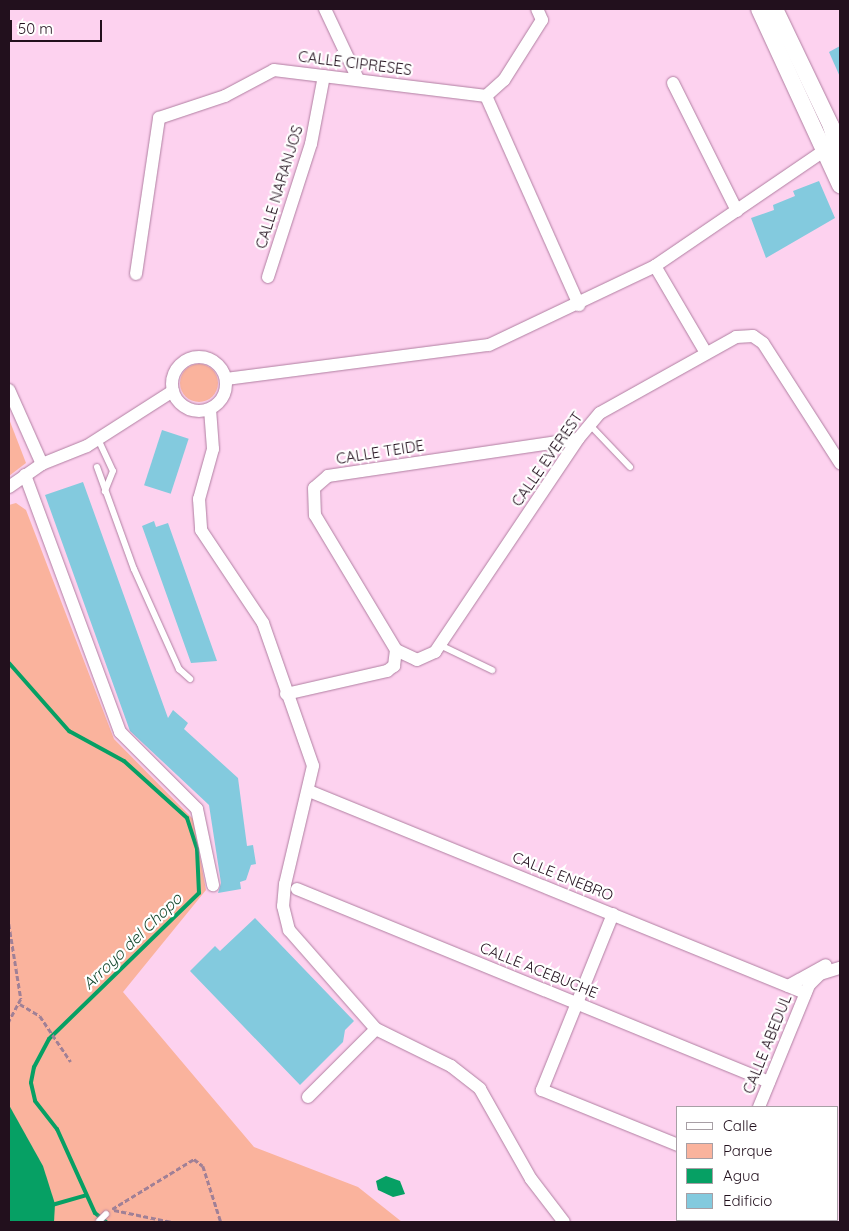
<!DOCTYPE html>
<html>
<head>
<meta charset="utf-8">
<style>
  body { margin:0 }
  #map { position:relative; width:849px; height:1231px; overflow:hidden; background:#fdd2ef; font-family:Quicksand,sans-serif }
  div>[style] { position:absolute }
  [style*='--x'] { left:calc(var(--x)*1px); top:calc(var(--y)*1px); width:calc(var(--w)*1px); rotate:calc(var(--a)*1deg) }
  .green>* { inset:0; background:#fab39d }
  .round { border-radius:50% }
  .water>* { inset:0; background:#06a064 }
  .stream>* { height:4px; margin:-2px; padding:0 2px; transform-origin:2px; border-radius:2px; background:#06a064 }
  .building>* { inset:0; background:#83cade; transform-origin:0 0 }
  .path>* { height:2.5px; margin-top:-1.25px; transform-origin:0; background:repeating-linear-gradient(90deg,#a08096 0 5px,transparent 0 7.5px) }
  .roads { filter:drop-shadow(0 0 1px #b07fa1) drop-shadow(0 0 1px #b07fa1) }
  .service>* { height:6px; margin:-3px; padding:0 3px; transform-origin:3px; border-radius:3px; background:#fff }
  .minor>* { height:12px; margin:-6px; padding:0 6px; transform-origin:6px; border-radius:6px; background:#fff }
  .minor>.ring { margin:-6px; padding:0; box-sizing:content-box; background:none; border:12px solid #fff; border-radius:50% }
  .tertiary>* { height:16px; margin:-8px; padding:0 8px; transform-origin:8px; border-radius:8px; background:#fff }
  span { translate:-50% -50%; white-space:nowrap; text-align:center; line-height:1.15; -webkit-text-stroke:4.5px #fff; paint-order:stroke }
  .street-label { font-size:15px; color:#22101d }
  .water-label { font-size:16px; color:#14472d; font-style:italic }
  .frame { position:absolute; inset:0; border:10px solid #22101d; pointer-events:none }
  .legend { position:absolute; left:676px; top:1106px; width:162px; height:115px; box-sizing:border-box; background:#fff; border:1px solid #a79fa5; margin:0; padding:6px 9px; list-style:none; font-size:15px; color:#22101d }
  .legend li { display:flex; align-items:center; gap:10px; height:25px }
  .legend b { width:25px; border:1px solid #a79fa5 }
  .scale { position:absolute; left:10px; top:20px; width:92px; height:22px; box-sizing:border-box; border:2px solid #22101d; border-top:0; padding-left:6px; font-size:15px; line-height:18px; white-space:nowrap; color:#22101d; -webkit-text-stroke:4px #fff; paint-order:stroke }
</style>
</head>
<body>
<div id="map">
  <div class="green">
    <div class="round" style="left:180px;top:364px;width:38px;height:38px"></div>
    <div style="clip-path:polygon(9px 419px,26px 463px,9px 476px)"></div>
    <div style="clip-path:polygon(16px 503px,26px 510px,114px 739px,193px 819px,206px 890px,123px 992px,254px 1147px,358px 1187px,402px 1222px,9px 1222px,9px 505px)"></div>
  </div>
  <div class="water">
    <div style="clip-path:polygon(9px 1105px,43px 1166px,55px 1204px,54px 1222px,9px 1222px)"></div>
    <div style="clip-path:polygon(386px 1176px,400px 1181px,405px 1194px,393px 1197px,378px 1190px,376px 1181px)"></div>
  </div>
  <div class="stream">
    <div style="--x:9;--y:663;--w:91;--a:48.6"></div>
    <div style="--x:69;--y:731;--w:63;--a:28.6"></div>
    <div style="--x:124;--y:761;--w:85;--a:42.1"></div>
    <div style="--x:187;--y:818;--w:33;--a:72"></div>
    <div style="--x:197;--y:849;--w:44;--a:87.4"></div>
    <div style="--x:199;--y:893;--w:209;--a:135.8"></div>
    <div style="--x:49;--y:1039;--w:32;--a:118"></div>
    <div style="--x:34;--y:1067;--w:16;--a:101"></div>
    <div style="--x:31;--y:1083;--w:18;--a:77"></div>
    <div style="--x:35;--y:1101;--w:36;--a:52"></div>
    <div style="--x:57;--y:1129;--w:92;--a:65.7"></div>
    <div style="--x:95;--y:1213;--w:14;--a:39"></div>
    <div style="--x:52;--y:1205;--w:35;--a:-16"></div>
  </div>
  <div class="building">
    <div style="clip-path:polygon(840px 46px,840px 77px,829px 52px)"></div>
    <div style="clip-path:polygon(819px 181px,835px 218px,766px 258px,751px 218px,774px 210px,773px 205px,795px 196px,793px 191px)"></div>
    <div style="left:162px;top:430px;width:28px;height:58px;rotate:18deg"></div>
    <div style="clip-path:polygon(83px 482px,168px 718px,173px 710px,188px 723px,184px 729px,238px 778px,247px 846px,253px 845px,256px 864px,251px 865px,246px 880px,240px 882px,241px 889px,218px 893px,221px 883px,209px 805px,130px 731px,45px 495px)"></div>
    <div style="clip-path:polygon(154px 521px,156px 527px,168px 523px,217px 661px,191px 663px,142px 526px)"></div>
    <div style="clip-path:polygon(255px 918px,354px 1021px,345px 1030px,343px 1042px,300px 1085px,190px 971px,215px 946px,220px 951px)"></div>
  </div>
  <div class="path">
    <div style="--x:9;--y:924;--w:76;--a:80.9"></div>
    <div style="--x:21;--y:999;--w:26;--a:118"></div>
    <div style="--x:20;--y:1004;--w:23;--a:31"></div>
    <div style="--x:40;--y:1016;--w:55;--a:56"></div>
    <div style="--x:112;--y:1209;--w:96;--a:-31.4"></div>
    <div style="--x:194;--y:1159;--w:11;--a:38"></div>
    <div style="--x:203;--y:1166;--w:59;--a:72.2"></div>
    <div style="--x:114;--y:1210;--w:59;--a:11.7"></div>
  </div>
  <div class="roads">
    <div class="service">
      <div style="--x:590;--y:425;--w:58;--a:46.4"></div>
      <div style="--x:98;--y:439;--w:35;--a:65"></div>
      <div style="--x:113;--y:471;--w:22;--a:112"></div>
      <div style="--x:97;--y:467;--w:109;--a:70.1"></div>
      <div style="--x:134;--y:569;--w:110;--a:65.8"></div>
      <div style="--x:179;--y:669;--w:15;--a:42"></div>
      <div style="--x:440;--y:645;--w:58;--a:25.7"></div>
      <div style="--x:99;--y:1221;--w:10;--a:-45"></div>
    </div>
    <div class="minor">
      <div style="--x:325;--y:9;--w:77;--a:64.8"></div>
      <div style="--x:673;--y:83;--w:143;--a:63.4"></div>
      <div style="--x:486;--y:96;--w:24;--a:-42"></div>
      <div style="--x:504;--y:80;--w:71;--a:-57.7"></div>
      <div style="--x:542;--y:20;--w:12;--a:-114"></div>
      <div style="--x:655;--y:266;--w:101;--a:59.6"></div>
      <div style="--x:136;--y:274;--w:158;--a:-81.6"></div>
      <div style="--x:159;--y:118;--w:70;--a:-18.4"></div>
      <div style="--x:225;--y:96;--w:55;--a:-28"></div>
      <div style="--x:274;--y:70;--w:214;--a:7"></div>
      <div style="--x:486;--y:96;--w:229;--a:66"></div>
      <div style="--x:268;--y:277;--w:140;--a:-72.1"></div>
      <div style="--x:311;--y:144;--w:69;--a:-79.2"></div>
      <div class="ring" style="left:172px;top:357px;width:42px;height:42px"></div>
      <div style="--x:226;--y:379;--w:265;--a:-7.4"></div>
      <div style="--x:489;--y:345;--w:184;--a:-25.4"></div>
      <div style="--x:655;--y:266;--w:213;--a:-34.3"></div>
      <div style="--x:9;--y:390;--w:81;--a:66"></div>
      <div style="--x:210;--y:409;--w:40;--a:85.7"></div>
      <div style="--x:213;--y:449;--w:52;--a:105.6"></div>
      <div style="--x:199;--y:499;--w:31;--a:86"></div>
      <div style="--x:201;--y:530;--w:112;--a:56.3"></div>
      <div style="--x:263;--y:623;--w:151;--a:70.7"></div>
      <div style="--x:313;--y:766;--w:121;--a:103.3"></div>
      <div style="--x:285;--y:884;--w:22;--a:95"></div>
      <div style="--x:283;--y:906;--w:25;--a:76"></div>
      <div style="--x:289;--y:930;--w:132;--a:48.7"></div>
      <div style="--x:376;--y:1029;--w:84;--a:26.3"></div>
      <div style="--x:451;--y:1066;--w:37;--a:38"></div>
      <div style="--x:480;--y:1089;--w:103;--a:60.5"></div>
      <div style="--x:531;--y:1179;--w:54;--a:52.5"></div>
      <div style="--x:578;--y:439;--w:253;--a:171.6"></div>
      <div style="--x:328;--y:476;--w:18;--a:139"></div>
      <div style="--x:314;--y:488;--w:27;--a:88"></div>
      <div style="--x:315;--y:515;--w:157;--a:59"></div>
      <div style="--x:396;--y:650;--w:23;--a:25"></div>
      <div style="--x:417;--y:660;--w:20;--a:-24"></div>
      <div style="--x:435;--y:652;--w:257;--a:-56.1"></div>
      <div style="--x:578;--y:439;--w:34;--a:-50"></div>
      <div style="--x:600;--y:413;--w:156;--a:-29.2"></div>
      <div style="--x:736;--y:337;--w:17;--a:-3"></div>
      <div style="--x:753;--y:336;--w:12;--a:35"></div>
      <div style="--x:763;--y:343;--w:143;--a:57.3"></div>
      <div style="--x:25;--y:475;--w:274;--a:69.7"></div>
      <div style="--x:120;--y:732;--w:109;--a:45"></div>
      <div style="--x:197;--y:809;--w:78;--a:78.1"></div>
      <div style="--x:9;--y:487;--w:40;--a:-34.9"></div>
      <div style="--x:42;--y:464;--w:48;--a:-21.8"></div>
      <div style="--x:87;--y:446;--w:102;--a:-32.6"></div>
      <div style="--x:286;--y:694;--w:104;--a:-12.8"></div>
      <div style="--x:387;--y:671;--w:9;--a:-36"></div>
      <div style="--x:394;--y:666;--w:16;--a:-83"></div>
      <div style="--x:309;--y:791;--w:536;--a:22.16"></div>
      <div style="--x:297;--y:889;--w:510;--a:22.24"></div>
      <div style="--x:613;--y:914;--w:190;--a:112"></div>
      <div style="--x:542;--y:1090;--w:147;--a:22"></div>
      <div style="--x:788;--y:986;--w:43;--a:-28.9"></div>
      <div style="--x:308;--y:1097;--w:96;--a:-45"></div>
      <div style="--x:759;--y:1107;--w:132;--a:-67.7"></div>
      <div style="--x:809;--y:985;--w:16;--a:-45"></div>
      <div style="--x:820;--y:974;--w:21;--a:-17"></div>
      <div style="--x:712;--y:1222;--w:2;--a:-63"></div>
    </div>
    <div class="tertiary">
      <div style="--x:759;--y:9;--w:194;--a:65.3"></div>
      <div style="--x:775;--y:9;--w:130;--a:64.4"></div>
      <div style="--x:831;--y:126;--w:32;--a:74"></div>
    </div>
  </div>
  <div class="street-label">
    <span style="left:355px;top:63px;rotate:7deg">CALLE CIPRESES</span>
    <span style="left:279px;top:187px;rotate:-73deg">CALLE NARANJOS</span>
    <span style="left:380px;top:452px;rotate:-9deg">CALLE TEIDE</span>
    <span style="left:547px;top:459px;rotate:-55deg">CALLE EVEREST</span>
    <span style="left:563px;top:876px;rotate:22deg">CALLE ENEBRO</span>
    <span style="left:539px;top:970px;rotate:22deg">CALLE ACEBUCHE</span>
    <span style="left:767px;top:1044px;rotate:-68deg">CALLE ABEDUL</span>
  </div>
  <div class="water-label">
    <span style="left:132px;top:941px;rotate:-44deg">Arroyo del Chopo</span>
  </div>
  <div class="frame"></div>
  <ul class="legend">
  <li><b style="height:6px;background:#fff"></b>Calle</li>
  <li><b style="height:14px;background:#fab39d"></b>Parque</li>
  <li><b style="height:14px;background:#06a064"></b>Agua</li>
  <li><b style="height:14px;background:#83cade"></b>Edificio</li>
  </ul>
  <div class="scale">50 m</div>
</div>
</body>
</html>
